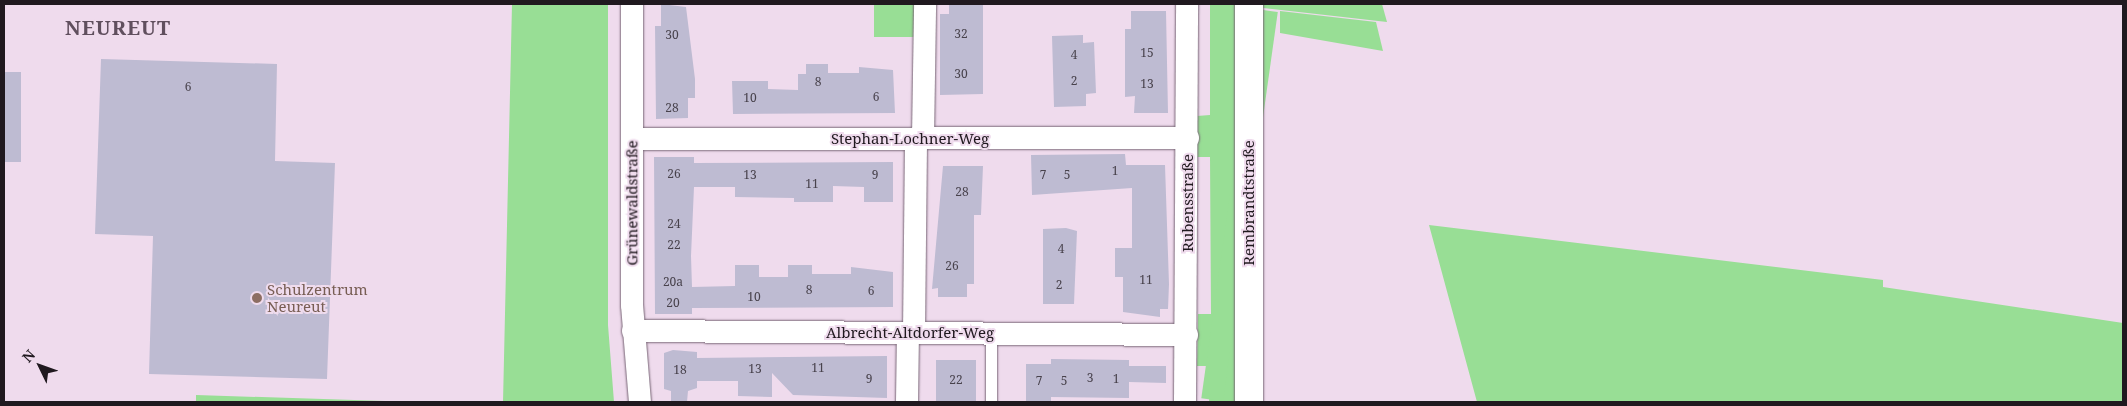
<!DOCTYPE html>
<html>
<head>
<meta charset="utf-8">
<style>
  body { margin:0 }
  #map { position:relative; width:2127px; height:406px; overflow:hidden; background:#efdbed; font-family:"Noto Serif",serif }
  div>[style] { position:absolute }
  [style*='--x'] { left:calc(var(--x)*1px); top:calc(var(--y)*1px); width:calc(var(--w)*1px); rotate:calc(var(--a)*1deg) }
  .green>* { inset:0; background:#98de95; transform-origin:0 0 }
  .building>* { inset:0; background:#bebbd2; transform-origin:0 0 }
  .roads { filter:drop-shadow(0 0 1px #786676) drop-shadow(0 0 1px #786676) }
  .lane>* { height:11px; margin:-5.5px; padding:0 5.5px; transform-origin:5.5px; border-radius:5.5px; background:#fff }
  .street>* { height:22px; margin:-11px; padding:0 11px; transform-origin:11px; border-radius:11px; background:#fff }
  .secondary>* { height:28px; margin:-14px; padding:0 14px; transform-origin:14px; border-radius:14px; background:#fff }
  .dots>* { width:14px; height:14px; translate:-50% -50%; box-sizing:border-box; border:2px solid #efdbed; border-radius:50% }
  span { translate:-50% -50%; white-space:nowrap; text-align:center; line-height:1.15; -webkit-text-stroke:4px #efdbed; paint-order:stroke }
  .number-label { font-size:12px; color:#48424c }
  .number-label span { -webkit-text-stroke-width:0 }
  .street-label { font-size:15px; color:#20191f }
  .education-label { font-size:15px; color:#785e54 }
  .left { translate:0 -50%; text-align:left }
  .district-label { font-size:20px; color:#604f5e; font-weight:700; letter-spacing:1px }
  .frame { position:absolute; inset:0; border:5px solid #20191f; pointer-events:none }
  .north { position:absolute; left:15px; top:341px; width:50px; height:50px; -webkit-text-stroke:4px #efdbed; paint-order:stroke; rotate:312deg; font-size:14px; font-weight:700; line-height:20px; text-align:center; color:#20191f }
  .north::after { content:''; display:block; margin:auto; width:18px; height:22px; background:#20191f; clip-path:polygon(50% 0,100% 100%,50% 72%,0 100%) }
</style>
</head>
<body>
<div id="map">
  <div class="green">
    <div style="clip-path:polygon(512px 4px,608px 4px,608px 325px,614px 402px,503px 402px)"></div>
    <div style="left:874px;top:4px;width:40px;height:33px"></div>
    <div style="clip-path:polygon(1210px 4px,1237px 4px,1238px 402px,1209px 402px,1211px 366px,1197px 366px,1198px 314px,1211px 314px,1210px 157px,1197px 157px,1197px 116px,1210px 115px)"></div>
    <div style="clip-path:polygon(1255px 4px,1382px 4px,1387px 22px,1255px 7px)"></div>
    <div style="left:1256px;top:9px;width:22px;height:393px;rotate:8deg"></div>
    <div style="clip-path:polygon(1280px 11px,1376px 22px,1383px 51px,1280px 33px)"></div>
    <div style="clip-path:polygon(1429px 225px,1883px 280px,1883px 287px,2123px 323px,2123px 402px,1477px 402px)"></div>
    <div style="clip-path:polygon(196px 395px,416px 402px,196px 402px)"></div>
  </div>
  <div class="building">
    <div style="clip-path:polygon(661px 4px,686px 7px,695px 79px,695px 98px,688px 98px,688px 118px,656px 119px,655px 26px,661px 26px)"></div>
    <div style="clip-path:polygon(949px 4px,983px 4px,983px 94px,940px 95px,940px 14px,949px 14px)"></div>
    <div style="clip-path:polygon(1131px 11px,1166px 11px,1168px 113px,1134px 113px,1135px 96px,1125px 97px,1125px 29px,1131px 29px)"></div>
    <div style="clip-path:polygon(1083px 35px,1083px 43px,1094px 42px,1096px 93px,1086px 94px,1086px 106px,1054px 107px,1052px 36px)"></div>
    <div style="clip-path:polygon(101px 59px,277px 64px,275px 161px,335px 163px,327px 379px,149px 374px,153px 236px,95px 234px)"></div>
    <div style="clip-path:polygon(806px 64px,828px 64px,828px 73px,859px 73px,859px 67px,893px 70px,895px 113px,733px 114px,732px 81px,768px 81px,768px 89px,798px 90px,798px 74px,806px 74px)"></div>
    <div style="left:4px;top:72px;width:17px;height:90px"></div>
    <div style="clip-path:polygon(1125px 154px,1126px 165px,1165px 165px,1169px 284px,1168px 309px,1160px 309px,1160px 317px,1123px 312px,1123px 277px,1115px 277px,1115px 248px,1132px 248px,1132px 188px,1032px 195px,1031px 155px)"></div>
    <div style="clip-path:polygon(654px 157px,694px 157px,694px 163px,893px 162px,893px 202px,864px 202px,864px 187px,833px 186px,833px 202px,794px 202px,794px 198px,735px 197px,735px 187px,694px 187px,691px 256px,692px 287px,735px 286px,735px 265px,759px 265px,759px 277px,788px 277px,788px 265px,812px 265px,812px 274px,851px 274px,851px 267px,893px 272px,893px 307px,692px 308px,692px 314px,655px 314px)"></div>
    <div style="clip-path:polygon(943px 166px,983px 166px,981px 215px,974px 215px,974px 284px,967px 284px,967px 297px,938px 297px,938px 288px,932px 289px)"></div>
    <div style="clip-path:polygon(1066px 228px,1077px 231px,1074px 304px,1043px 304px,1043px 229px)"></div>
    <div style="clip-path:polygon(673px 350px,697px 352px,697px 358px,887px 356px,887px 398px,793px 395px,772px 373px,772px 397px,738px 396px,738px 381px,697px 381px,697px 388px,688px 391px,687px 402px,671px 402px,671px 391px,664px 389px,664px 353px)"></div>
    <div style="clip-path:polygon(1051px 359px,1129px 360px,1129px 366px,1166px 366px,1166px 383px,1129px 382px,1129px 398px,1051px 397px,1051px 402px,1026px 402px,1026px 364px,1051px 364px)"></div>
    <div style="left:936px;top:360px;width:40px;height:42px"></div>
  </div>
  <div class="roads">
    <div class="lane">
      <div style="--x:991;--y:333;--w:69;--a:90"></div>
    </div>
    <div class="street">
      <div style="--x:632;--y:4;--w:301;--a:90"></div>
      <div style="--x:632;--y:305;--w:97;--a:85.3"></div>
      <div style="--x:923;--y:138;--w:134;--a:-89.1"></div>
      <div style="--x:632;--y:139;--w:556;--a:-0.1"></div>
      <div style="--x:633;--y:331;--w:554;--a:0.41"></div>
      <div style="--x:914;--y:333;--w:195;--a:-89.4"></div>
      <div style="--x:907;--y:402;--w:69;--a:-89.2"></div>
      <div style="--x:1185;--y:402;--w:398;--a:-89.7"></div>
    </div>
    <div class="secondary">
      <div style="--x:1249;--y:402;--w:398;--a:-90"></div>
    </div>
  </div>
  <div class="dots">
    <div style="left:257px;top:298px;background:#8d6e63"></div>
  </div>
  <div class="number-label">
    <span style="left:961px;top:34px">32</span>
    <span style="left:672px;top:35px">30</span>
    <span style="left:1147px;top:53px">15</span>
    <span style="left:1074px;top:55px">4</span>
    <span style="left:961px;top:74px">30</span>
    <span style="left:1074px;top:81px">2</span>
    <span style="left:818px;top:82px">8</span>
    <span style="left:1147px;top:84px">13</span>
    <span style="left:188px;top:87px">6</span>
    <span style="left:876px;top:97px">6</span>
    <span style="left:750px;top:98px">10</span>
    <span style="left:672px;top:108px">28</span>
    <span style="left:1115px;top:171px">1</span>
    <span style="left:674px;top:174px">26</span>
    <span style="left:750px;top:175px">13</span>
    <span style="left:875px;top:175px">9</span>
    <span style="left:1043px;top:175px">7</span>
    <span style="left:1067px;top:175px">5</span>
    <span style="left:812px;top:184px">11</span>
    <span style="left:962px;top:192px">28</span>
    <span style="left:674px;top:224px">24</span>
    <span style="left:674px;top:245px">22</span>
    <span style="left:1061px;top:249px">4</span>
    <span style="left:952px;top:266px">26</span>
    <span style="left:1146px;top:280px">11</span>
    <span style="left:673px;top:282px">20a</span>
    <span style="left:1059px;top:285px">2</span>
    <span style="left:809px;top:290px">8</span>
    <span style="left:871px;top:291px">6</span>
    <span style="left:754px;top:297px">10</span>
    <span style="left:673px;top:303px">20</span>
    <span style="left:818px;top:368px">11</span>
    <span style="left:755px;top:369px">13</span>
    <span style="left:680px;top:370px">18</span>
    <span style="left:1090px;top:378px">3</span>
    <span style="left:869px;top:379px">9</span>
    <span style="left:1116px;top:379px">1</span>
    <span style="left:956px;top:380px">22</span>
    <span style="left:1039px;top:381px">7</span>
    <span style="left:1064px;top:381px">5</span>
  </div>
  <div class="street-label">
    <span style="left:910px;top:139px">Stephan-Lochner-Weg</span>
    <span style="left:632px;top:203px;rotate:-90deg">Grünewaldstraße</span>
    <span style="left:1188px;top:203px;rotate:-90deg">Rubensstraße</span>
    <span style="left:1249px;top:203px;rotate:-90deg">Rembrandtstraße</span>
    <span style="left:910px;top:333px">Albrecht-Altdorfer-Weg</span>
  </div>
  <div class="education-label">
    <span class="left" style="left:267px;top:298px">Schulzentrum<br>Neureut</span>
  </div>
  <div class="district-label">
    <span style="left:118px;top:27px">NEUREUT</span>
  </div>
  <div class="frame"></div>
  <div class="north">N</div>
</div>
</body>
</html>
